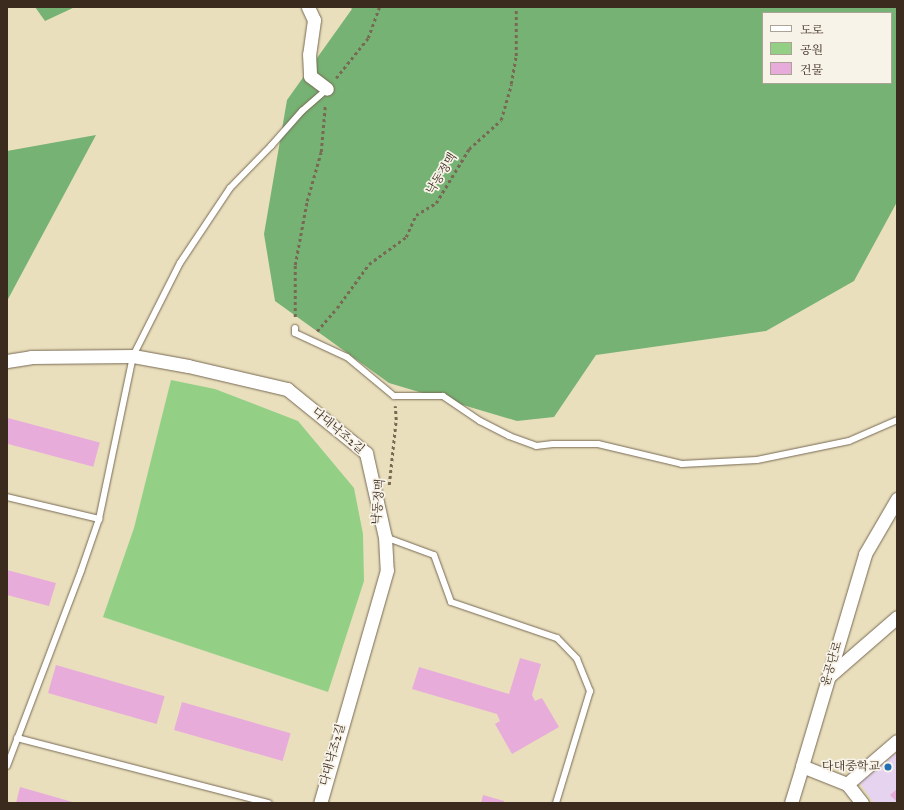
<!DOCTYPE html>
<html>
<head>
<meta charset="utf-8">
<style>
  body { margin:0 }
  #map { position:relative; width:904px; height:810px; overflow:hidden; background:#e9dfbc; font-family:"IM FELL Great Primer","Noto Serif KR",serif }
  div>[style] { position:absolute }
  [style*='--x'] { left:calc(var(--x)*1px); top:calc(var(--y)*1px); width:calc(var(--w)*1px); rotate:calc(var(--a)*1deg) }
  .built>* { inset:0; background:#e6d3f0 }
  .green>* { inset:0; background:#93d086 }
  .forest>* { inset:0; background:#76b273 }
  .building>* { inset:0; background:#e8acdb; transform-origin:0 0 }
  .path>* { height:2.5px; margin-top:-1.25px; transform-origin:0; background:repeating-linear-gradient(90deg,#786955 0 3px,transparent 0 6px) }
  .roads { filter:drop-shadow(0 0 1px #786955) drop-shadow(0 0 1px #786955) }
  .service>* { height:6px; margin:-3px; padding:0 3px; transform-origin:3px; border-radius:3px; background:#fff }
  .minor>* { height:13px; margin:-6.5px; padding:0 6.5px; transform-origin:6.5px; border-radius:6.5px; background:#fff }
  .dots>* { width:11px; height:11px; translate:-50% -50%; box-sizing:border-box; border:2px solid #f7f3e8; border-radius:50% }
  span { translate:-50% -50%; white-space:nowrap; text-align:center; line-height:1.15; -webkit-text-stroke:3.5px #f7f3e8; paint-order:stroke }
  .street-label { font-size:12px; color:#3b2a1e }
  .poi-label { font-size:12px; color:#3b2a1e }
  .right { translate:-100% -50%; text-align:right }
  .frame { position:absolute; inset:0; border:8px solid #3b2a1e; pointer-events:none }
  .legend { position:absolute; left:762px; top:12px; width:130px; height:72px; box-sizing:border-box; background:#f7f3e8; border:1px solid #aca397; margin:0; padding:5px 7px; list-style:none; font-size:12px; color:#3b2a1e }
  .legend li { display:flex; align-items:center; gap:8px; height:20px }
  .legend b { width:20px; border:1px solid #aca397 }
</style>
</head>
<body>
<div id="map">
  <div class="built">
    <div style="clip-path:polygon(897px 752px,897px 803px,874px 803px,860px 783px)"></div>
  </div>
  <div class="green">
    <div style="clip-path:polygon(171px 380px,215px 389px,298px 421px,354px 488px,363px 534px,364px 581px,328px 692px,103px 617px,134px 528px)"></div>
  </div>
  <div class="forest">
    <div style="clip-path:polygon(35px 7px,75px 7px,45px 21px)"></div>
    <div style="clip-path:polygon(evenodd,350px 7px,897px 7px,897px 202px,854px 281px,766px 331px,596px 355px,554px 417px,517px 421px,389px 383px,275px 301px,264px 234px,287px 100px,352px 9px,350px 7px,763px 13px,891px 13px,891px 83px,763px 83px,763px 13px)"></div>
    <div style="clip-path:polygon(96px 135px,7px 301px,7px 151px)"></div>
  </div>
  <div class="building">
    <div style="left:8px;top:418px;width:95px;height:25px;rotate:15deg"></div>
    <div style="clip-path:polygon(7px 570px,56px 583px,49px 606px,7px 595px)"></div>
    <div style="clip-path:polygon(520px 658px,541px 664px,532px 695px,535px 701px,542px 698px,559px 727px,512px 754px,495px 724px,500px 721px,497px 714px,412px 689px,419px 667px,509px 694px)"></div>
    <div style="left:56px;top:665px;width:113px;height:29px;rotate:16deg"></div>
    <div style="left:182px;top:702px;width:113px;height:29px;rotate:16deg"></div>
    <div style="clip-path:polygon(20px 787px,76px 803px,16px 803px)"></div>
    <div style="clip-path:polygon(897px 789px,897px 802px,890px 795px)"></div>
    <div style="clip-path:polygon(483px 795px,504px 801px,504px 803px,481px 803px)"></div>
  </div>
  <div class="path">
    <div style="--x:336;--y:78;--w:51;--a:-51.3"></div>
    <div style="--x:368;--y:38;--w:33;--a:-70"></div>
    <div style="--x:295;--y:317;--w:52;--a:-90"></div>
    <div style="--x:295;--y:265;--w:65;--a:-79.4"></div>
    <div style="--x:307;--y:201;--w:51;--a:-74.1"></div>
    <div style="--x:321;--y:152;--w:46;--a:-85"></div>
    <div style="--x:317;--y:331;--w:30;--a:-49"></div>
    <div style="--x:337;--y:308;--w:54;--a:-54"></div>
    <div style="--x:369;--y:264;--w:46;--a:-36.1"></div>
    <div style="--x:406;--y:237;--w:24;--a:-66"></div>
    <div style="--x:416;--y:215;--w:23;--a:-31"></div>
    <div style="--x:436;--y:203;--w:63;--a:-58.6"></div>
    <div style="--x:469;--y:149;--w:43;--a:-42.2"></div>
    <div style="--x:501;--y:120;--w:37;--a:-74"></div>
    <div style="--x:511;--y:84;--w:28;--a:-80"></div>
    <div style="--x:516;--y:56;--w:49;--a:-90"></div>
    <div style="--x:389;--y:485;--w:65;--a:-83.9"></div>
    <div style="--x:396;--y:420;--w:14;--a:-94"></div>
  </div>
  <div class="roads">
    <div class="service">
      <div style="--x:295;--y:328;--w:5;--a:90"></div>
      <div style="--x:295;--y:333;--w:57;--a:24.8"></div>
      <div style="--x:347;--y:357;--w:61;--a:39.7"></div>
      <div style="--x:394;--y:396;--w:49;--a:0"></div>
      <div style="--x:443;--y:396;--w:45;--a:34"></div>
      <div style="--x:480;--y:421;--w:33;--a:27"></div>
      <div style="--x:509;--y:436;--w:29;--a:20"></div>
      <div style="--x:536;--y:446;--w:17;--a:-7"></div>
      <div style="--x:553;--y:444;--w:45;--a:0"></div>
      <div style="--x:598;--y:444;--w:86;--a:13.4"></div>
      <div style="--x:682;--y:464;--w:75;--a:-3.1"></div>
      <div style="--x:757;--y:460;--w:94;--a:-11.7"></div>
      <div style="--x:849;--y:441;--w:52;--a:-23.6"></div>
      <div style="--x:7;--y:497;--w:95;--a:13.4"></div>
      <div style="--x:385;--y:537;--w:52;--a:20.2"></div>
      <div style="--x:434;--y:555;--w:50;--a:70.1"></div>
      <div style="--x:451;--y:602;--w:112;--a:18.8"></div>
      <div style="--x:557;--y:638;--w:29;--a:46"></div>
      <div style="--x:577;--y:659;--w:35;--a:68"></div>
      <div style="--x:590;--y:691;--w:117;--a:106.9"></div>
      <div style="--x:17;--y:738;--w:260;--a:14.5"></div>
      <div style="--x:7;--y:766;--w:209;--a:-69.2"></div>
      <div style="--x:81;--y:571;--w:55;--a:-70.9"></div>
      <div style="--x:99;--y:519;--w:167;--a:-78.2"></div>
      <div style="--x:133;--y:356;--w:104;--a:-63.2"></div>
      <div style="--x:180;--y:263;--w:90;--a:-56.3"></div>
      <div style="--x:230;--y:188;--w:59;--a:-45.7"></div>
      <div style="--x:271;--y:146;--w:47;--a:-48.5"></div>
      <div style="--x:302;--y:111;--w:33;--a:-41"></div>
    </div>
    <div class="minor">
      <div style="--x:308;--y:7;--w:14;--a:65"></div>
      <div style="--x:314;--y:20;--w:34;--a:98"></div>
      <div style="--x:309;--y:54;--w:22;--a:87"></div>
      <div style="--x:310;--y:76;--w:21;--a:37"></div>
      <div style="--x:7;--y:361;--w:24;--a:-9"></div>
      <div style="--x:31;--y:357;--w:102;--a:-0.6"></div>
      <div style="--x:133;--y:356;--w:56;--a:10.3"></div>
      <div style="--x:188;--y:366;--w:102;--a:13.1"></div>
      <div style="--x:287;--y:389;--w:102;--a:39"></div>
      <div style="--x:366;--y:453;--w:86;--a:77.3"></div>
      <div style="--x:385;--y:537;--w:33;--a:87"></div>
      <div style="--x:387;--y:570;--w:242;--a:106"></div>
      <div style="--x:828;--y:677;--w:91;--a:-41"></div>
      <div style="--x:847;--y:784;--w:66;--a:-40.7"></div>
      <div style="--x:791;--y:803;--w:39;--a:-73"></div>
      <div style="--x:862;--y:803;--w:24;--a:-128"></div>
      <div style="--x:847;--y:784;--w:48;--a:-158.2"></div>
      <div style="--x:802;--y:766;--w:221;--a:-73.4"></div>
      <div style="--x:865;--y:554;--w:64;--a:-59.8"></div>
    </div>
  </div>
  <div class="dots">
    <div style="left:888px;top:767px;background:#1f6fb2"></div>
  </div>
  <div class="street-label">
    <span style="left:442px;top:174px;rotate:-58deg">낙동정맥</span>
    <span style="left:338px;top:431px;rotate:40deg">다대낙조2길</span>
    <span style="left:379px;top:502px;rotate:-85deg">낙동정맥</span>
    <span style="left:832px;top:664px;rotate:-73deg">윤공단로</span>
    <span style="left:333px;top:755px;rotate:-74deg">다대낙조2길</span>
  </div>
  <div class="poi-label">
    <span class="right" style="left:880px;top:767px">다대중학교</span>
  </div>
  <div class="frame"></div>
  <ul class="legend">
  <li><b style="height:5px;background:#fff"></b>도로</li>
  <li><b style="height:11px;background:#93d086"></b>공원</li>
  <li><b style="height:11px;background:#e8acdb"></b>건물</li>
  </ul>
</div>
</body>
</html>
